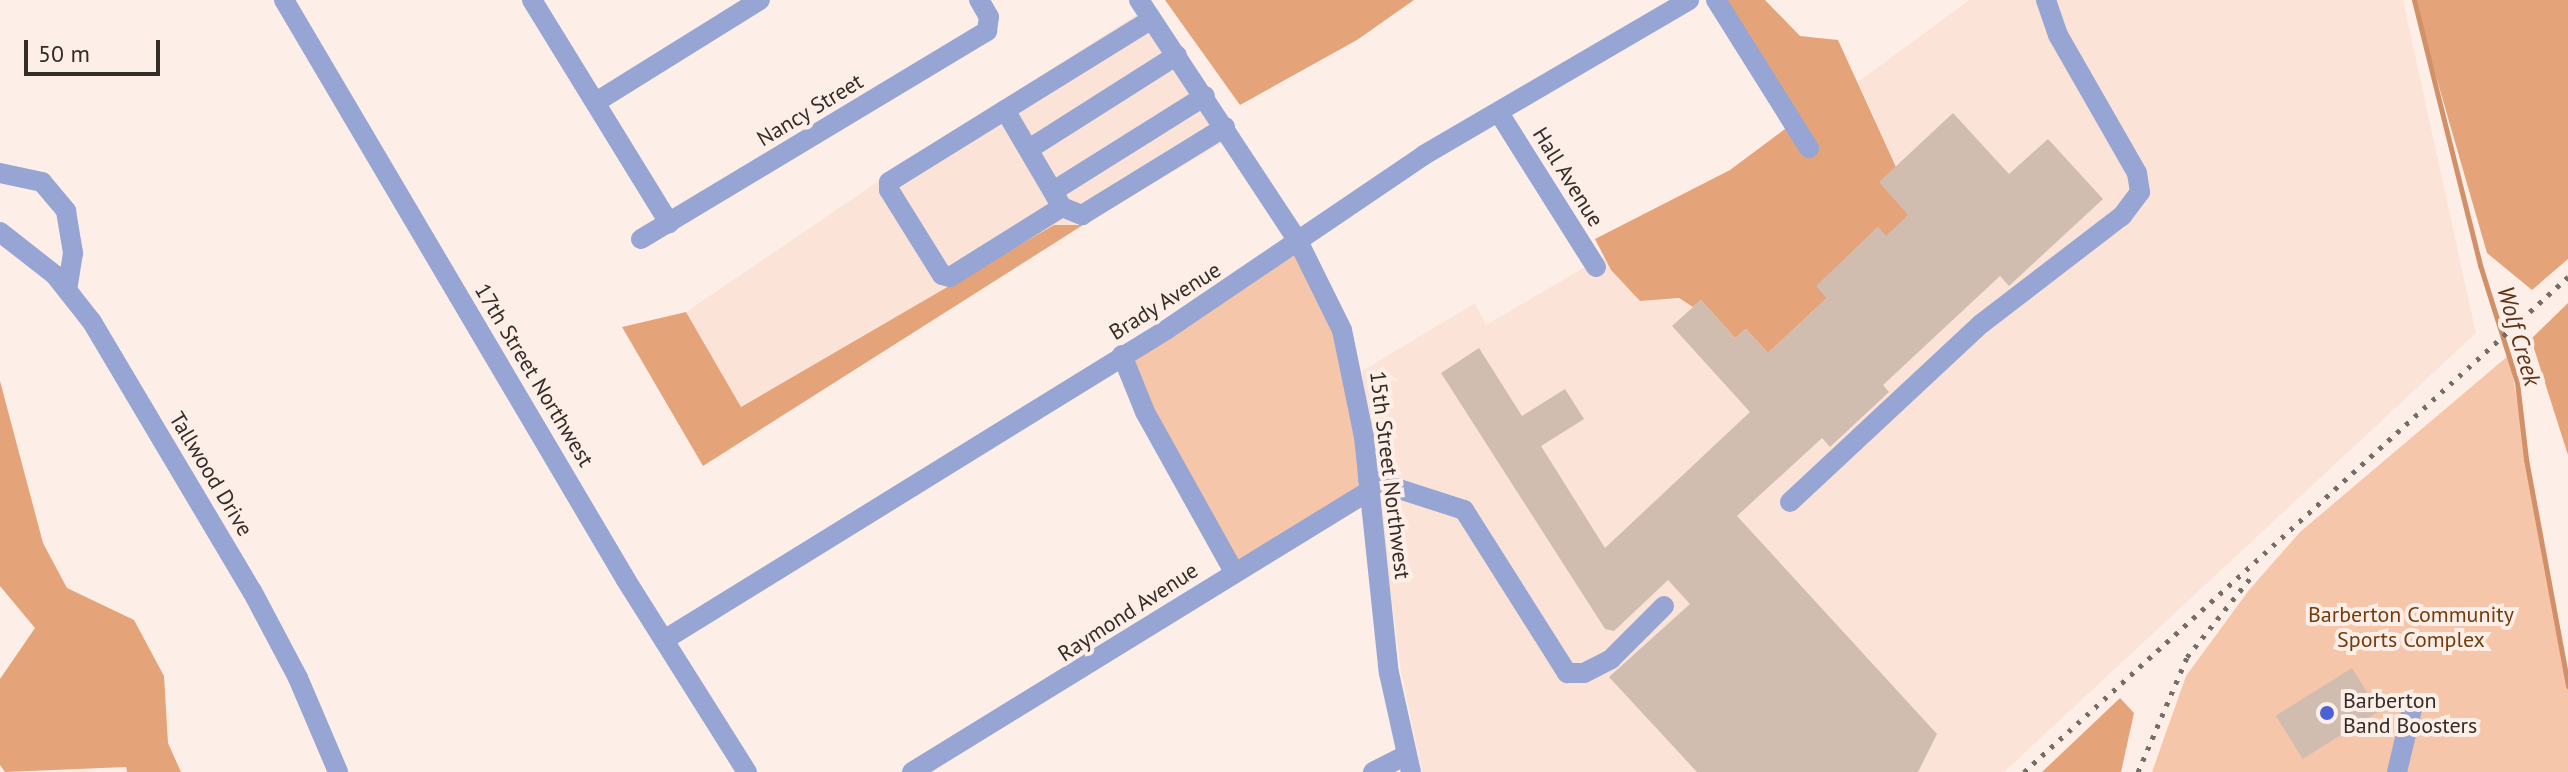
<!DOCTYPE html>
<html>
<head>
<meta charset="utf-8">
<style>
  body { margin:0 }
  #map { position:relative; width:2568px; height:772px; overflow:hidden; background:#fdefe8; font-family:"PT Sans",sans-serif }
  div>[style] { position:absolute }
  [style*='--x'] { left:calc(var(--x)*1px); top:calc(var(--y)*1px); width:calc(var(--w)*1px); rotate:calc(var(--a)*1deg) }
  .built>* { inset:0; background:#fbe4d7 }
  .green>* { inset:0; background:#f6c6aa }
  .forest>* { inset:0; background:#e5a37a }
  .stream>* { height:5px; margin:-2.5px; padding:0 2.5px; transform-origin:2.5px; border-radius:2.5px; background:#d19068 }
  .building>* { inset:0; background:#d1bcb0; transform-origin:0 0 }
  .minor>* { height:20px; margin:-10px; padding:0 10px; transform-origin:10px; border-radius:10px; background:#96a5d4 }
  .rail>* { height:5px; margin-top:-2.5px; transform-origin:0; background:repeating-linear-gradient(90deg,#776d68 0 4px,transparent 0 12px) }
  .dots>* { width:22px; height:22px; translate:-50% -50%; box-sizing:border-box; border:4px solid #fdefe8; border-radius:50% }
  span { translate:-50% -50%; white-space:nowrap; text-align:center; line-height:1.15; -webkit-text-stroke:8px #fdefe8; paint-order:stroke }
  .street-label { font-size:22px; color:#342c27 }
  .park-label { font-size:22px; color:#763a0b }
  .poi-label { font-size:22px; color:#342c27 }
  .left { translate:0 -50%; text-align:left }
  .water-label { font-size:24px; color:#5e3215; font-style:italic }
  .scale { position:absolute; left:24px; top:40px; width:136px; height:36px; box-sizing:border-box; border:4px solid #342c27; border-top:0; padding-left:10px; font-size:24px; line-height:28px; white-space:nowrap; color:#342c27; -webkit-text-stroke:6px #fdefe8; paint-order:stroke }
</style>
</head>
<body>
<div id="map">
  <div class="built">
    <div style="clip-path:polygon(1969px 0,2403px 0,2476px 333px,2004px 772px,1422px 772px,1401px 672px,1362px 371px,1475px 303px,1486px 325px,1604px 256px,1611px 270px,1658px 300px,1701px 300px,1734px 338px,1746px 329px,1768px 352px,1816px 286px,1878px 227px,1908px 215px,1896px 166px,1858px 82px)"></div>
    <div style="clip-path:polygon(1138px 14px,1227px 140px,1083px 225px,1054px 225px,741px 407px,686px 312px,948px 134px)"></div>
  </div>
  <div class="green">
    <div style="clip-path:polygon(1297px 250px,1337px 333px,1365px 487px,1235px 563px,1127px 356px)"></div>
    <div style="clip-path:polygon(2509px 355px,2568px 686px,2568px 772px,2152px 772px,2186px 676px,2249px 590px,2300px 532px)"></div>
  </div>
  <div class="forest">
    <div style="clip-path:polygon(1165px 0,1414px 0,1357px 40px,1240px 105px)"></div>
    <div style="clip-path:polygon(1716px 0,1765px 0,1800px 36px,1838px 40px,1896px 167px,1908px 215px,1889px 239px,1877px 228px,1817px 286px,1827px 298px,1768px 353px,1746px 329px,1735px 338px,1701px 300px,1693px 307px,1679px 298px,1640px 301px,1611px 270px,1595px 239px,1730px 170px,1793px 123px)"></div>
    <div style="clip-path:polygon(2414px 0,2568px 0,2568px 259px,2532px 290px,2487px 253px)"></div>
    <div style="clip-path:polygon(1054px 225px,1083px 225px,703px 466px,622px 327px,686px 312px,741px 407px)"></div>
    <div style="clip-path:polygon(2568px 303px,2568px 455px,2531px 339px)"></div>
    <div style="clip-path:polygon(0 381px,43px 543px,67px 588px,134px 620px,164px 676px,168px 743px,181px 772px,127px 772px,126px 767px,5px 772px,0 765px,0 679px,35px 628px,0 586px)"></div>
    <div style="clip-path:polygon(2120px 698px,2134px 713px,2121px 772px,2042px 772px)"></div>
  </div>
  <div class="stream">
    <div style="--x:2414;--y:0;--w:273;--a:76"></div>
    <div style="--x:2480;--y:265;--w:123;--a:72.5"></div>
    <div style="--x:2517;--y:382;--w:78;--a:83.3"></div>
    <div style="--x:2526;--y:459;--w:231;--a:79.5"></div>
  </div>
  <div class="building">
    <div style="clip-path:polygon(1953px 113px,2009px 174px,2048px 139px,2103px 199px,2009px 286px,2000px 276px,1883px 385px,1889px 392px,1830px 447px,1822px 438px,1737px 516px,1937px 734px,1918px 772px,1697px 772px,1609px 677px,1690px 604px,1668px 580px,1614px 631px,1605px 629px,1441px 373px,1479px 348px,1522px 416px,1565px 389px,1584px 419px,1541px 446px,1605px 548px,1750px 412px,1672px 326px,1701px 300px,1735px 338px,1746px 329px,1768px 353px,1827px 298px,1816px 286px,1878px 227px,1886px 236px,1908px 215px,1879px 182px)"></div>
    <div style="left:2352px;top:668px;width:51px;height:90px;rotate:58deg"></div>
  </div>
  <div class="minor">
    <div style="--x:284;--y:0;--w:673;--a:59.47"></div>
    <div style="--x:626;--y:580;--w:227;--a:57.8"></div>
    <div style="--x:532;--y:0;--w:262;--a:58.4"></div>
    <div style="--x:1139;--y:0;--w:289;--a:56.6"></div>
    <div style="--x:1298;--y:241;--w:99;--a:63.7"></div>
    <div style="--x:1342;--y:330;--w:109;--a:78.4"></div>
    <div style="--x:1364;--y:437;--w:237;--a:84"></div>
    <div style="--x:1389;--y:673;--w:101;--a:77.5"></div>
    <div style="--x:1716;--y:0;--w:175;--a:57.9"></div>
    <div style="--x:596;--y:102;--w:193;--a:-31.9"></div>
    <div style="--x:1005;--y:110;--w:113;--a:59.6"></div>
    <div style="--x:1062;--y:207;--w:22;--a:22"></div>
    <div style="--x:1082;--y:215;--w:168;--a:-31.6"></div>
    <div style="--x:1499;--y:113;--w:182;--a:57.8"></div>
    <div style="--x:1029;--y:149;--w:175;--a:-32.4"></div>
    <div style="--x:0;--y:173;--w:43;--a:12.1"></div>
    <div style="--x:42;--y:182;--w:38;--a:50"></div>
    <div style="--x:66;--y:211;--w:43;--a:80.5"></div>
    <div style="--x:73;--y:253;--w:36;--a:99"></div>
    <div style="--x:1055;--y:190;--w:177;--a:-32.1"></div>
    <div style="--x:1062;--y:207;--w:132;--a:148"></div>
    <div style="--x:950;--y:277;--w:8;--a:-166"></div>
    <div style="--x:942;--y:275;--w:100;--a:-121.9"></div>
    <div style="--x:889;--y:190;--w:8;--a:-90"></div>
    <div style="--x:889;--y:182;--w:309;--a:-31.8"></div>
    <div style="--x:0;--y:232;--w:70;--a:38"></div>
    <div style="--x:55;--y:275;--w:60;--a:51.8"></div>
    <div style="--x:92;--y:322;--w:313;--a:59.3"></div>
    <div style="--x:252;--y:591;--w:98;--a:62.1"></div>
    <div style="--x:298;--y:678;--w:102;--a:66.9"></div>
    <div style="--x:641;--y:239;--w:404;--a:-31"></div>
    <div style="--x:987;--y:31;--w:14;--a:-82"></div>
    <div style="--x:989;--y:17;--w:20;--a:-120"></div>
    <div style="--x:1122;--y:355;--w:61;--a:68"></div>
    <div style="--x:1145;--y:412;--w:183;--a:60.9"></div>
    <div style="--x:1368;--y:479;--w:101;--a:17.9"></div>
    <div style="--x:1464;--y:510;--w:193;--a:57.7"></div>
    <div style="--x:1567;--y:673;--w:17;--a:0"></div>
    <div style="--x:1584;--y:673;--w:30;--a:-27"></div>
    <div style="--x:1611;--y:659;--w:75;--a:-45"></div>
    <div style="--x:1790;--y:502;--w:261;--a:-43"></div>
    <div style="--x:1981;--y:324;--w:178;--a:-37.5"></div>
    <div style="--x:2122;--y:216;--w:30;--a:-53"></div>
    <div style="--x:2140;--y:192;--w:19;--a:-99"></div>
    <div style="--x:2137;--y:173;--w:159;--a:-119.8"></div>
    <div style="--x:2058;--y:35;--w:37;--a:-109"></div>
    <div style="--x:664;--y:640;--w:590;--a:-31.7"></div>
    <div style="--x:1166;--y:330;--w:312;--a:-34.1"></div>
    <div style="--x:1424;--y:155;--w:307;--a:-30.3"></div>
    <div style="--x:912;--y:772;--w:536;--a:-31.59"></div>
    <div style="--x:1373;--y:772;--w:37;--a:-27"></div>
    <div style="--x:2397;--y:772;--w:69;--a:-76.6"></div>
  </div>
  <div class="rail">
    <div style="--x:2024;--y:772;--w:736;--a:-42.3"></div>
    <div style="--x:2138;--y:772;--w:125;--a:-66.9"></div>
    <div style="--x:2187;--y:657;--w:104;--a:-51.3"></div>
  </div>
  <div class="dots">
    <div style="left:2327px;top:713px;background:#4a62d6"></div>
  </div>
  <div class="street-label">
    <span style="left:810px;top:110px;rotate:-31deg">Nancy Street</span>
    <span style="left:1568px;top:177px;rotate:58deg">Hall Avenue</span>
    <span style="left:1165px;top:301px;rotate:-32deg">Brady Avenue</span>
    <span style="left:534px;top:375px;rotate:59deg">17th Street Northwest</span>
    <span style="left:211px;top:474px;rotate:59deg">Tallwood Drive</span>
    <span style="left:1390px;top:475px;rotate:83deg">15th Street Northwest</span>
    <span style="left:1128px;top:612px;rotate:-33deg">Raymond Avenue</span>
  </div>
  <div class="park-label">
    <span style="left:2411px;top:627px">Barberton Community<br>Sports Complex</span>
  </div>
  <div class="poi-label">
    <span class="left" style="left:2343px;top:713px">Barberton<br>Band Boosters</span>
  </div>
  <div class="water-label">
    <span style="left:2519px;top:336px;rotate:74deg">Wolf Creek</span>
  </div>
  <div class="scale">50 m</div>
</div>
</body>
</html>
